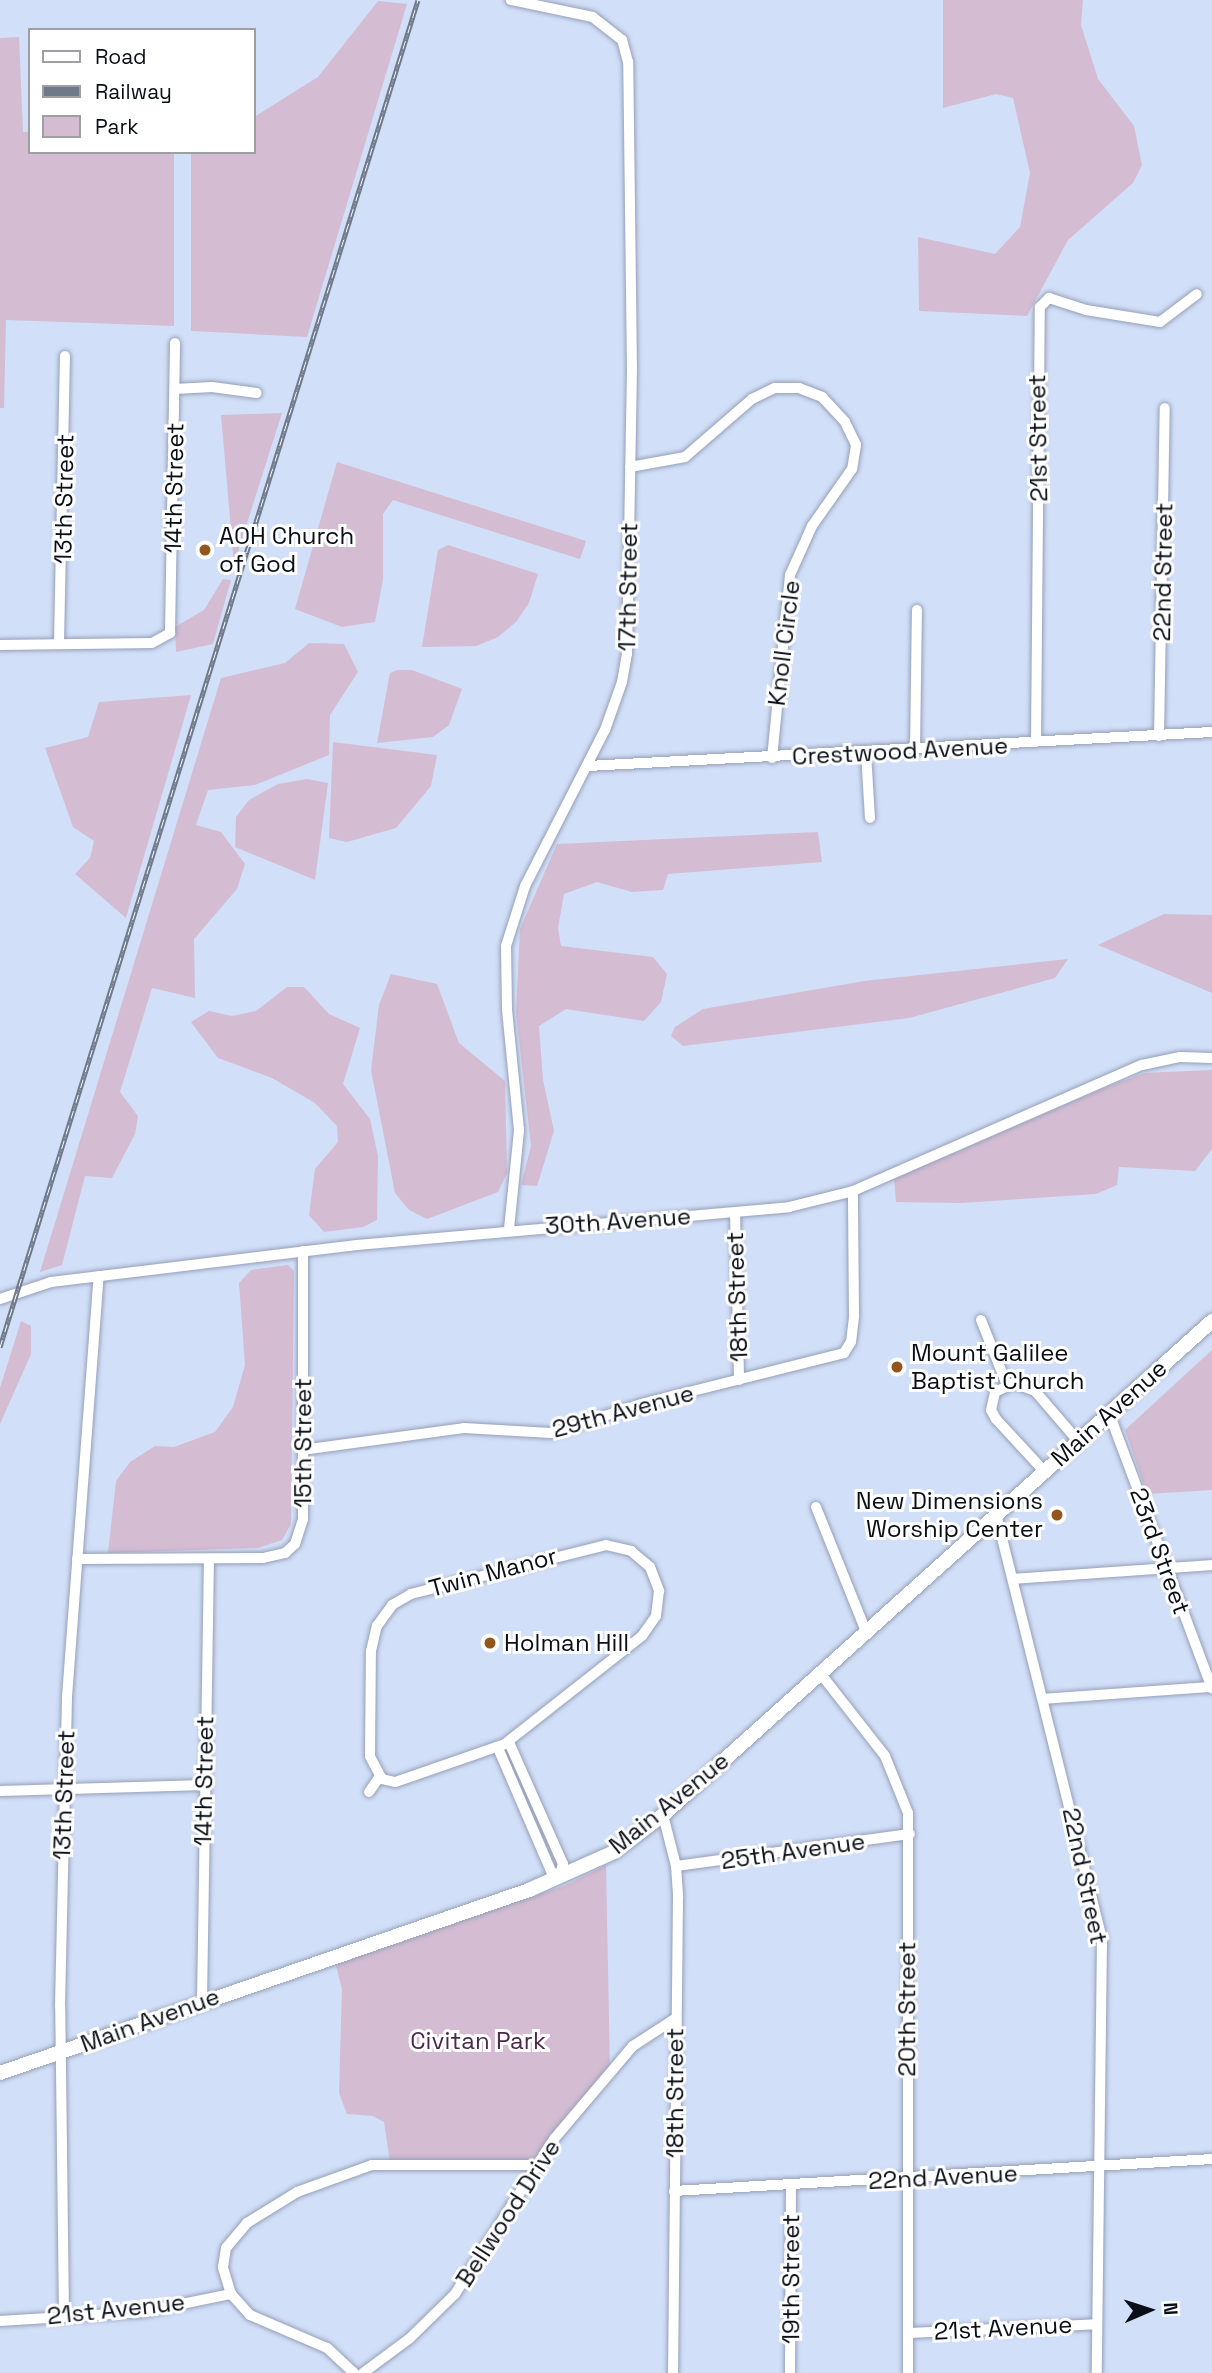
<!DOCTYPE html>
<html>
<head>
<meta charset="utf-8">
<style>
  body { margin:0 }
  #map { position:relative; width:1212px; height:2373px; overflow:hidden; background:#d2dff8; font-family:"Space Grotesk",sans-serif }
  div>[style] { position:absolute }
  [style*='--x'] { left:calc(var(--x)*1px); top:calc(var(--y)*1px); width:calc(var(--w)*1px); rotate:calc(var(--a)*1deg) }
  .green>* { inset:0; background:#d4bcd3 }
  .roads { filter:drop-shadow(0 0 2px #95a0b8) drop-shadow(0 0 2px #95a0b8) }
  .minor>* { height:10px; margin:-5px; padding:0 5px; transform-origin:5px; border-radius:5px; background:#fff }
  .major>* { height:14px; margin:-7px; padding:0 7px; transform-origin:7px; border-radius:7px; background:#fff }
  .rail>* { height:5px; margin-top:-2.5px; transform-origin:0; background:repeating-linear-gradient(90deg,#fff 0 8px,#70798a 0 16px); box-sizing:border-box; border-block:2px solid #70798a }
  .dots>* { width:19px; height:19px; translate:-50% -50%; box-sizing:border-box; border:4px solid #fff; border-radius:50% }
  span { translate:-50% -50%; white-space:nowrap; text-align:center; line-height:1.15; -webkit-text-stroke:6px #fff; paint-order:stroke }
  .street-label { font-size:24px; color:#0a0e16 }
  .poi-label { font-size:24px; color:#0a0e16 }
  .left { translate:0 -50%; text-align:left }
  .right { translate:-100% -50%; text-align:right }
  .park-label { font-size:24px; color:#4d274d }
  .legend { position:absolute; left:28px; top:28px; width:228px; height:126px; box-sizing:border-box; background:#fff; border:2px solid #9d9fa2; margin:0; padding:9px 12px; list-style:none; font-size:21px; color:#0a0e16 }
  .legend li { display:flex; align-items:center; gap:14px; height:35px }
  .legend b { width:35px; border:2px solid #9d9fa2 }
  .north { position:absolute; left:1114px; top:2275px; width:70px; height:70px; -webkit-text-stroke:5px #fff; paint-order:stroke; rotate:87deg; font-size:19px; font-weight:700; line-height:28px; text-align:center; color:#0a0e16 }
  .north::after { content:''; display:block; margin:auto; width:24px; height:32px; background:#0a0e16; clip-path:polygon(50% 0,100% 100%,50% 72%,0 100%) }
</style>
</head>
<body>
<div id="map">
  <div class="green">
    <div style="clip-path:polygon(943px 0,1083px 0,1081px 25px,1098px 79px,1134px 126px,1142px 165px,1133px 183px,1068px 240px,1027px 316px,919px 311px,918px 237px,995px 254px,1020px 227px,1030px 173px,1013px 98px,996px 94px,943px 108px)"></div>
    <div style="clip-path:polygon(378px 1px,407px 4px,307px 337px,191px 331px,191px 152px,254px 152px,254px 117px,318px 77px)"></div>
    <div style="clip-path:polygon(19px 37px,23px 132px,30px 132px,30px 152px,174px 152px,174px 326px,6px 320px,4px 408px,0 408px,0 38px)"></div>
    <div style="clip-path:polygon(282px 413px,234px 564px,221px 415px)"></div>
    <div style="clip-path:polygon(337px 462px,586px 541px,580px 559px,393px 500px,383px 514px,383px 579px,375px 622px,342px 627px,295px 609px)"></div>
    <div style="clip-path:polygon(448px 545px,538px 574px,529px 603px,516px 622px,498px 637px,476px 646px,422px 647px,438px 550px)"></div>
    <div style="clip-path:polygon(223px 579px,231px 580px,213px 644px,176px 652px,175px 627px,204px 610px)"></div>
    <div style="clip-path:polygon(309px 643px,344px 644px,358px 672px,330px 715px,329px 755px,255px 785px,208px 790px,196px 825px,221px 832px,245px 864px,237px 889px,194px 939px,195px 998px,152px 988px,120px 1092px,138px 1116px,135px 1134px,112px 1178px,85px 1176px,62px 1265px,40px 1272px,221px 678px,285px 663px)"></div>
    <div style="clip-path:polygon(397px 670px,412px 670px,462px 689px,449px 725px,433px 737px,377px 743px,390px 673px)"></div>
    <div style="clip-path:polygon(191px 695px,126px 918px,75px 874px,90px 858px,94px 841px,73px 827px,45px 748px,88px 737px,99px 702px)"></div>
    <div style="clip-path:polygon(333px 742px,437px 755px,431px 786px,396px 828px,347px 842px,329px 838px)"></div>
    <div style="clip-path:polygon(307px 779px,328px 783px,315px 880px,235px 847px,236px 817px,249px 800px,278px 784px)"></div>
    <div style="clip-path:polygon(818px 832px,822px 862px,668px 874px,663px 890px,632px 892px,597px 882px,564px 894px,558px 928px,561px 946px,653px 957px,667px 974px,661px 1002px,644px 1021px,566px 1009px,539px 1026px,543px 1080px,554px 1131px,537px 1186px,521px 1185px,531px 1146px,516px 1013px,520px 929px,557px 844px)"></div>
    <div style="clip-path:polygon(1164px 914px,1212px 915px,1212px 993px,1098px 945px)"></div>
    <div style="clip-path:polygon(1068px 959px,1055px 978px,909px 1018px,683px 1046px,671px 1036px,675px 1027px,703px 1009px,864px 981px)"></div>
    <div style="clip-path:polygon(391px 974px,437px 984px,459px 1043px,505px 1081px,507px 1173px,498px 1192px,427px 1219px,409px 1210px,395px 1193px,371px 1070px,379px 1005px)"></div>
    <div style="clip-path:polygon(287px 987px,304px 987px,329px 1014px,360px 1028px,343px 1084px,370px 1119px,378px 1156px,377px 1220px,363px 1227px,324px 1232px,309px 1215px,315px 1169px,338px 1142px,337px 1126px,315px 1103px,272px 1078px,218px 1058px,191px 1022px,209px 1011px,232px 1016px,256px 1011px)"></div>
    <div style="clip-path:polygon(1212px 1070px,1212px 1149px,1195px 1171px,1119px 1167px,1117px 1185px,1096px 1194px,961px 1203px,896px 1202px,894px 1179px,1104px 1088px,1144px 1073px)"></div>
    <div style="clip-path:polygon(288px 1265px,294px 1271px,291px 1524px,282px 1540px,258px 1548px,108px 1553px,116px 1481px,130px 1462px,155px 1446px,174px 1447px,215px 1432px,233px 1407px,245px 1365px,239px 1283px,251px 1270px)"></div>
    <div style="clip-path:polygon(21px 1321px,31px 1326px,31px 1354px,0 1424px,0 1388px)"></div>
    <div style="clip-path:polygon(1212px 1350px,1212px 1490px,1147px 1494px,1125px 1430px)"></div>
    <div style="clip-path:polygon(606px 1865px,610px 2071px,534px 2161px,390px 2162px,384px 2122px,373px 2116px,347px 2114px,339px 2093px,342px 1989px,335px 1962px,564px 1886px)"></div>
  </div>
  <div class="roads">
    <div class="minor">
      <div style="--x:175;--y:389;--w:37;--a:-3"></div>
      <div style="--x:212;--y:387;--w:45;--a:7.6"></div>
      <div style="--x:630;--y:467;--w:56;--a:-10.3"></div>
      <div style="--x:685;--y:457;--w:89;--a:-40.9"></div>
      <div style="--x:752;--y:399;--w:25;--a:-26"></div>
      <div style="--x:775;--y:388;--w:24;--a:0"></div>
      <div style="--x:799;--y:388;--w:25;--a:21"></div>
      <div style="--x:822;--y:397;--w:34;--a:47"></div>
      <div style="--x:845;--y:422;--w:25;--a:64"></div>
      <div style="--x:856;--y:445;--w:24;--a:99"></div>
      <div style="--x:852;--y:469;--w:70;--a:125.1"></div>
      <div style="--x:812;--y:526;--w:54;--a:114.2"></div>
      <div style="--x:790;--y:575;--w:184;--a:95.6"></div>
      <div style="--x:59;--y:642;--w:286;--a:-88.8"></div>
      <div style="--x:0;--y:645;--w:152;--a:-0.8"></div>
      <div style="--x:152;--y:643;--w:21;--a:-29"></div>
      <div style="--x:170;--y:633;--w:290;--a:-89"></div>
      <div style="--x:1159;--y:736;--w:328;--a:-89"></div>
      <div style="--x:1036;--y:742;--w:435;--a:-89.5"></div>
      <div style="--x:1040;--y:307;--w:13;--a:-45"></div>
      <div style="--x:1049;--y:298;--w:39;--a:18"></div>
      <div style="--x:1086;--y:310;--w:75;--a:9.2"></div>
      <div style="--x:1160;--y:322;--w:46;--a:-37.1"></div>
      <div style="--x:915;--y:749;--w:139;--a:-89.2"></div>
      <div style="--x:866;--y:753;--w:65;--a:86.5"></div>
      <div style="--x:588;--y:766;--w:625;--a:-3.12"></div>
      <div style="--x:735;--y:1213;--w:167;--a:88.6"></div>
      <div style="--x:509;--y:1229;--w:100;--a:-84.2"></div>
      <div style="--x:519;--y:1130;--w:122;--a:-95.7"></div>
      <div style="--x:507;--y:1009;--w:63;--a:-90.9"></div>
      <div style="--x:506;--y:946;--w:63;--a:-72.4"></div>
      <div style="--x:525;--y:886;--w:175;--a:-62.9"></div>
      <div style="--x:605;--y:730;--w:51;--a:-70.5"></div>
      <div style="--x:622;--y:682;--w:28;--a:-80"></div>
      <div style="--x:627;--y:654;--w:283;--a:-89"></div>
      <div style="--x:632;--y:371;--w:309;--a:-90.7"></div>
      <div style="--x:628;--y:62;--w:23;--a:-105"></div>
      <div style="--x:622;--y:40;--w:37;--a:-142"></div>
      <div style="--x:593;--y:17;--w:84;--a:-168.3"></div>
      <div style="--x:0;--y:1299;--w:54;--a:-18.4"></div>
      <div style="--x:51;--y:1282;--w:308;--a:-6.9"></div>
      <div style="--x:357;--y:1245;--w:434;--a:-5"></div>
      <div style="--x:789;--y:1207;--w:66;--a:-14"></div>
      <div style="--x:853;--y:1191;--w:315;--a:-23.6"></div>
      <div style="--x:1142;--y:1065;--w:39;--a:-12"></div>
      <div style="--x:1180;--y:1057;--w:32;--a:2"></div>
      <div style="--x:981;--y:1320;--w:70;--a:68.2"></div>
      <div style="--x:1109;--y:1413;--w:294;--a:69.5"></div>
      <div style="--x:302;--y:1450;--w:163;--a:-7.7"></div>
      <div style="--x:464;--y:1428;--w:87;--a:3.3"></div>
      <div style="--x:551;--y:1433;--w:99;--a:-17.7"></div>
      <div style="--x:645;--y:1403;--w:205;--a:-14.1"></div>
      <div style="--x:844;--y:1353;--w:13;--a:-58"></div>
      <div style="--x:851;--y:1342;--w:26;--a:-83"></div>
      <div style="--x:854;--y:1316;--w:125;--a:-90.5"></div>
      <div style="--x:1044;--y:1471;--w:71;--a:-132.7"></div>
      <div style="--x:996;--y:1419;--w:10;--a:-119"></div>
      <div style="--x:991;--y:1410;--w:18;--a:-77"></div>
      <div style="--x:995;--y:1392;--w:21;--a:-25"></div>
      <div style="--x:1014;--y:1383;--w:22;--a:21"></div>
      <div style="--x:1035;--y:1391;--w:66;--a:49.3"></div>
      <div style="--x:816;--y:1507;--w:131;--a:68.1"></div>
      <div style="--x:996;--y:1514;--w:439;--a:76"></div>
      <div style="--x:1102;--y:1940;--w:433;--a:90.7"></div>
      <div style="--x:606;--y:1545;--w:26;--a:13"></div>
      <div style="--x:631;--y:1551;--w:25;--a:40"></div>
      <div style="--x:650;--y:1567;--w:26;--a:69"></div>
      <div style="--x:659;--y:1591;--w:25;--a:97"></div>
      <div style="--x:656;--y:1616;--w:24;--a:125"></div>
      <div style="--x:642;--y:1636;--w:174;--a:141.8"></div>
      <div style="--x:505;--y:1744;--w:116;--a:160.9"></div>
      <div style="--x:395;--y:1782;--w:13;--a:-167"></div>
      <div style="--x:382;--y:1779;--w:26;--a:-118"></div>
      <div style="--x:370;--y:1756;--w:105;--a:-89.5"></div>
      <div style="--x:371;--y:1651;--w:26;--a:-77"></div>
      <div style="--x:377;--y:1626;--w:26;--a:-54"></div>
      <div style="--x:392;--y:1605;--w:22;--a:-30"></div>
      <div style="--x:411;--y:1594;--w:201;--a:-14.1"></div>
      <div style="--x:77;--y:1559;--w:186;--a:-0.3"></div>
      <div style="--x:263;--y:1558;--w:23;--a:-13"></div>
      <div style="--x:285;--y:1553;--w:13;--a:-42"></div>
      <div style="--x:295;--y:1544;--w:26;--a:-72"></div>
      <div style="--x:303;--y:1519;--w:268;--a:-90"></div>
      <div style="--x:1013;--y:1579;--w:199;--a:-4"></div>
      <div style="--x:820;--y:1673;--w:105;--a:51.9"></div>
      <div style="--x:885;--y:1756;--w:61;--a:68"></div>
      <div style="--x:908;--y:1813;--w:560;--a:90"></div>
      <div style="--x:1043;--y:1699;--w:169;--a:-4.1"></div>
      <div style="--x:498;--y:1748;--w:134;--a:66.7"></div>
      <div style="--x:551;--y:1871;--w:11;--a:41"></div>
      <div style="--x:559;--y:1878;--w:15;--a:-74"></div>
      <div style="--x:563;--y:1864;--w:133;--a:-113.9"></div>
      <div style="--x:0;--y:1791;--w:205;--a:-1.7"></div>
      <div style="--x:369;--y:1792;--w:19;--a:-55"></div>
      <div style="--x:663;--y:1815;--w:53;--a:75.7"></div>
      <div style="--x:676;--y:1866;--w:31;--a:86"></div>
      <div style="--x:678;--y:1897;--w:476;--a:90.6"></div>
      <div style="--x:676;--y:1866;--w:236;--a:-7.8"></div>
      <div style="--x:202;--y:2002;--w:441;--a:-89.1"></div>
      <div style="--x:674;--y:2191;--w:539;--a:-3.4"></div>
      <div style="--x:64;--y:2315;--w:309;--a:-90.7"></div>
      <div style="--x:60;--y:2006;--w:309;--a:-88.7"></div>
      <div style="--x:67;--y:1697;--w:422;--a:-85.7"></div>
      <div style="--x:0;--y:2321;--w:143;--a:-3.6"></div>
      <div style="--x:143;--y:2312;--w:90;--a:-11.6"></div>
      <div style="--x:909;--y:2333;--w:188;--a:-2.7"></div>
      <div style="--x:354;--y:2373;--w:37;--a:-137"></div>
      <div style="--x:327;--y:2348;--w:84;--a:-156.8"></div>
      <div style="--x:250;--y:2315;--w:28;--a:-132"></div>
      <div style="--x:231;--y:2294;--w:28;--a:-107"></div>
      <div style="--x:223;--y:2267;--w:19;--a:-81"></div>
      <div style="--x:226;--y:2248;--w:33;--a:-50"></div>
      <div style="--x:247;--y:2223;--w:59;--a:-31.8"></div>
      <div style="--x:297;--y:2192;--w:80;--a:-19.8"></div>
      <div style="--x:372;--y:2165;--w:162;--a:0"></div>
      <div style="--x:363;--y:2373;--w:57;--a:-36.5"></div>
      <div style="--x:409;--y:2339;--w:64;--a:-44.4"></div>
      <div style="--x:455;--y:2294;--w:184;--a:-57.4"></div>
      <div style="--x:554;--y:2139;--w:122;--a:-49.7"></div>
      <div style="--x:633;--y:2046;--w:51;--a:-33.1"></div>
      <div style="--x:790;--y:2373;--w:188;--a:-89.7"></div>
    </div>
    <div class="major">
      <div style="--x:0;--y:2073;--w:560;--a:-19.08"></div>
      <div style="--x:529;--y:1890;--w:93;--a:-24.1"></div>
      <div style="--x:614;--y:1852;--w:61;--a:-37.1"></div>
      <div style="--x:663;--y:1815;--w:739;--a:-41.98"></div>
    </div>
  </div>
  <div class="rail">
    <div style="--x:0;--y:1347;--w:1410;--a:-72.76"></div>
  </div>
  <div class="dots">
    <div style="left:205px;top:550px;background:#93551b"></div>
    <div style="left:897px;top:1367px;background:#93551b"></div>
    <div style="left:1057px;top:1515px;background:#93551b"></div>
    <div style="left:490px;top:1643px;background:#93551b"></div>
  </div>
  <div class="street-label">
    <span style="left:1038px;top:438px;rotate:-91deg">21st Street</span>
    <span style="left:174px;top:488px;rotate:-89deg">14th Street</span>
    <span style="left:64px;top:499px;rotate:-89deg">13th Street</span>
    <span style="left:1163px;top:572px;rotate:-89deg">22nd Street</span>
    <span style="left:628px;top:587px;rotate:-89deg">17th Street</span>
    <span style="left:784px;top:643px;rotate:-83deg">Knoll Circle</span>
    <span style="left:900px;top:751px;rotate:-3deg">Crestwood Avenue</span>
    <span style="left:618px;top:1221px;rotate:-4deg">30th Avenue</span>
    <span style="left:737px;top:1297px;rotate:-92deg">18th Street</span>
    <span style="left:623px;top:1411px;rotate:-15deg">29th Avenue</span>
    <span style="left:1109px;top:1413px;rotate:-42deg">Main Avenue</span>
    <span style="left:303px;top:1443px;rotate:-90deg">15th Street</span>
    <span style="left:1160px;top:1551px;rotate:70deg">23rd Street</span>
    <span style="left:493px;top:1572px;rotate:-15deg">Twin Manor</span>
    <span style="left:204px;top:1781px;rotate:-89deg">14th Street</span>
    <span style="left:64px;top:1795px;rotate:-88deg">13th Street</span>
    <span style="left:669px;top:1803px;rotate:-39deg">Main Avenue</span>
    <span style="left:793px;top:1851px;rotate:-8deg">25th Avenue</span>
    <span style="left:1085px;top:1876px;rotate:78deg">22nd Street</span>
    <span style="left:907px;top:2009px;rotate:-90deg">20th Street</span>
    <span style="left:150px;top:2020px;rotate:-20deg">Main Avenue</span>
    <span style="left:675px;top:2093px;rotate:-90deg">18th Street</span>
    <span style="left:943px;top:2177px;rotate:-3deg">22nd Avenue</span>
    <span style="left:508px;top:2213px;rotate:-57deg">Bellwood Drive</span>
    <span style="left:791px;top:2279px;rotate:-90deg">19th Street</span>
    <span style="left:116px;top:2309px;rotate:-6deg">21st Avenue</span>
    <span style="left:1003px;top:2328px;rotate:-3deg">21st Avenue</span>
  </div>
  <div class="poi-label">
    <span class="left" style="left:219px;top:550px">AOH Church<br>of God</span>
    <span class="left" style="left:911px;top:1367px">Mount Galilee<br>Baptist Church</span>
    <span class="right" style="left:1043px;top:1515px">New Dimensions<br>Worship Center</span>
    <span class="left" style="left:504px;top:1643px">Holman Hill</span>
  </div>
  <div class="park-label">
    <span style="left:478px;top:2041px">Civitan Park</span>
  </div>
  <ul class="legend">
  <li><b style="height:9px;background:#fff"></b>Road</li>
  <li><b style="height:9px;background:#70798a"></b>Railway</li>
  <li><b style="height:19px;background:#d4bcd3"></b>Park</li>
  </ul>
  <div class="north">N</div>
</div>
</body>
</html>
